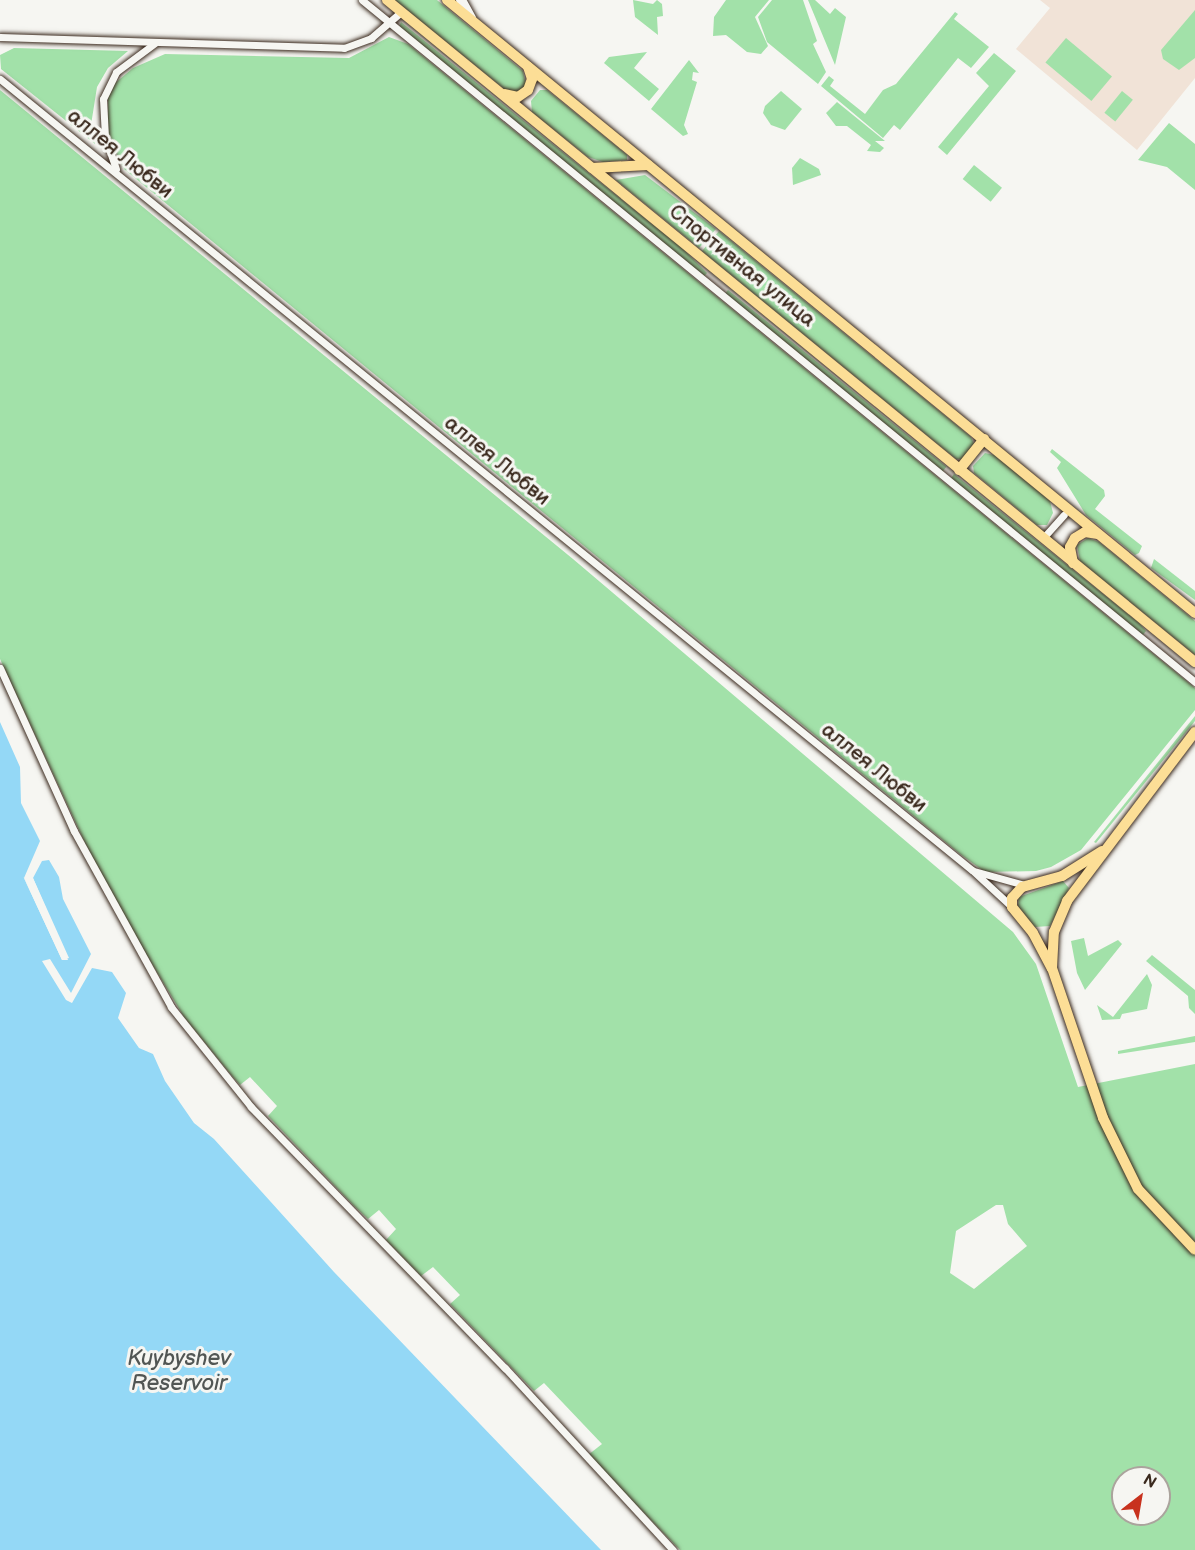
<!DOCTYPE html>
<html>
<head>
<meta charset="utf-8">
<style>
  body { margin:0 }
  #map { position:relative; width:1195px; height:1550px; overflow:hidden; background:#f6f6f2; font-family:"Balsamiq Sans",sans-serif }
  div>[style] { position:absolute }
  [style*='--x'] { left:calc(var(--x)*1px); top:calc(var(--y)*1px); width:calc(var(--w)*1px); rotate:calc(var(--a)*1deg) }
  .built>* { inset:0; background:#f1e3d7 }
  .green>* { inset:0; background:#a2e1a9; transform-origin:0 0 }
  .water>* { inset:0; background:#94d8f6 }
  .pier>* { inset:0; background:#f6f6f2 }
  .roads { filter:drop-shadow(0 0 2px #3b2a1e) drop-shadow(0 0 2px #3b2a1e) }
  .street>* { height:7px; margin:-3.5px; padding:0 3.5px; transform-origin:3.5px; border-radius:3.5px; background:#f6f6f2 }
  .secondary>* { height:10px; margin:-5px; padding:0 5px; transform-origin:5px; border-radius:5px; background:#f6f6f2 }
  .primary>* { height:10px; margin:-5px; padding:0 5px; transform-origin:5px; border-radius:5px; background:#fcde96 }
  span { translate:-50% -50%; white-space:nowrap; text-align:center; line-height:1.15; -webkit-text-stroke:6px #f6f6f2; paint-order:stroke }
  .street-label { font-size:21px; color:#3b2a1e }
  .water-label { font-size:22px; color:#515654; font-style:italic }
  .north { position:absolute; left:1111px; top:1466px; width:60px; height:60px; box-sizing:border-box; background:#f6f6f2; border:2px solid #aba49d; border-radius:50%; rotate:31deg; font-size:16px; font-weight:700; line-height:24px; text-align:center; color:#3b2a1e }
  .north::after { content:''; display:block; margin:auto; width:21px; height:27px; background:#c8321e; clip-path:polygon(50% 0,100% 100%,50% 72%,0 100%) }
</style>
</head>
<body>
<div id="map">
  <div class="built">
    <div style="clip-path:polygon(1040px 0,1195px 0,1195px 78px,1137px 150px,1016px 49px,1050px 8px)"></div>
  </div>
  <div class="green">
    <div style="clip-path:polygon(395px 0,437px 0,523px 71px,526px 85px,519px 92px,508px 92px)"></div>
    <div style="clip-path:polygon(633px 0,653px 4px,657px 0,662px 4px,663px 16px,657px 17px,658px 35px,635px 17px)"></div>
    <div style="clip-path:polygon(726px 0,769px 0,755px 17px,768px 46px,761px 54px,747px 52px,726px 35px,713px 36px,714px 17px)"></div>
    <div style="clip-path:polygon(772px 0,803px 0,817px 41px,813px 44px,826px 72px,818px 84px,767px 42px,758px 17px)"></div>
    <div style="clip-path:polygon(808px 0,815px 0,830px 14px,835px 8px,846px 17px,835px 65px)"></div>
    <div style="clip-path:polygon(1195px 10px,1195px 58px,1179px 70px,1163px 59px,1161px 50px)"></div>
    <div style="clip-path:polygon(955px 12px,958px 14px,954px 19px,989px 47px,971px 68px,958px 58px,900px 130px,894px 125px,883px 138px,821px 86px,829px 76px,834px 80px,830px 86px,865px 114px,883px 90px,896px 84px)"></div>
    <div style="clip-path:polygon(401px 22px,683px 249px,707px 273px,703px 278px,399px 27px)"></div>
    <div style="clip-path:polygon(389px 37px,408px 44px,1195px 688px,1195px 710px,1081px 850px,1051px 867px,1036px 871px,985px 872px,960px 854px,124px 169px,108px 137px,108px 98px,114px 84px,133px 68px,165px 54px,349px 58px)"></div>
    <div style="left:1066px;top:38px;width:60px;height:32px;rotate:40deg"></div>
    <div style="clip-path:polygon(14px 48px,128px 51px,108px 68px,97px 87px,91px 125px,95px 144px,1px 69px,0 55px)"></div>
    <div style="clip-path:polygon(647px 52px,634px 68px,659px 89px,649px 101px,604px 63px,609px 57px)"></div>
    <div style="clip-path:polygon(994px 53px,1016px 71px,947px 155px,938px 147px,989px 86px,976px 73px)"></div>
    <div style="clip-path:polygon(689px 60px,699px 73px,693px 72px,692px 80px,697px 82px,684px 125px,688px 134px,683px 136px,651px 109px)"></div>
    <div style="clip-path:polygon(evenodd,0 90px,573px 559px,1013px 932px,1036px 964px,1078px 1087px,1195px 1064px,1195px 1550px,680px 1550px,588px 1455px,602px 1444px,544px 1383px,534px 1391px,450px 1304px,460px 1295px,433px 1267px,421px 1276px,386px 1240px,396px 1229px,379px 1210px,368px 1219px,354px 1206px,268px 1116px,277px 1106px,250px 1077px,240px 1085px,232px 1076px,184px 1017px,105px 886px,0 659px,0 90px,996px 1205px,1003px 1205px,1008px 1224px,1027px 1246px,974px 1289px,950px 1273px,956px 1231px,996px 1205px,0 90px,1123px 1478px,1159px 1478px,1159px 1514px,1123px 1514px,1123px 1478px)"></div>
    <div style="clip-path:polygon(540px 90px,547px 90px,627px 155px,627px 160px,603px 162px,588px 157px,532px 112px,531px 101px)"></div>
    <div style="clip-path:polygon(781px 91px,802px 109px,785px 130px,771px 125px,763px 113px,765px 106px)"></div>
    <div style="left:1122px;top:91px;width:14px;height:28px;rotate:39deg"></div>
    <div style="clip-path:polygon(837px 102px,885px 141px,875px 141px,884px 148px,880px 152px,867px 151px,871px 145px,847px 126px,836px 126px,826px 113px)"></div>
    <div style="clip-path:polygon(1169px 123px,1195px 144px,1195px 190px,1167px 167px,1138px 160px)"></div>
    <div style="clip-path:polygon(800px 158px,819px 169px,821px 175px,793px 185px,792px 168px)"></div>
    <div style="left:974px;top:165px;width:36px;height:18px;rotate:39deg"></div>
    <div style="clip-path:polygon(645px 175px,716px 229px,699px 248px,616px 180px)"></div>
    <div style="clip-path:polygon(719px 231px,971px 437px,974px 444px,962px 459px,956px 459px,702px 251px)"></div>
    <div style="left:728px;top:290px;width:281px;height:6px;rotate:39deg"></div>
    <div style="clip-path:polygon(1052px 449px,1104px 490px,1105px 496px,1095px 509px,1142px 546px,1139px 553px,1135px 555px,1086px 515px,1057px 468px,1061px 462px,1050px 452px)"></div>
    <div style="clip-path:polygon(985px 453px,994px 455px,1050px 501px,1053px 513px,1047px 525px,1037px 525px,974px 473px,973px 466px)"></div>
    <div style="clip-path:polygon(954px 474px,1139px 623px,1146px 631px,1142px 636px,950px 480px)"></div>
    <div style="clip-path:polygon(1088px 538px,1099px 542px,1195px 621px,1195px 655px,1080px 561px,1077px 545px)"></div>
    <div style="clip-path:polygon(1154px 559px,1195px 591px,1195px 600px,1151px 568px)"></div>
    <div style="clip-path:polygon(1195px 716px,1195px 721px,1096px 843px,1094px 842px)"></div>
    <div style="clip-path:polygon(1063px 881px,1069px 888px,1050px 926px,1035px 927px,1018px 906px,1019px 897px)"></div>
    <div style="clip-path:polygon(1084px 938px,1088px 956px,1118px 940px,1122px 944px,1085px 990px,1077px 973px,1071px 941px)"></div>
    <div style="clip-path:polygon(1152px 955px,1195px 990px,1195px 1014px,1189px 1008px,1188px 996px,1146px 961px)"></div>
    <div style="clip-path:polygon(1147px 974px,1152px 985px,1147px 1009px,1122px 1014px,1120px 1019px,1102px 1020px,1097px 1005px,1113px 1017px)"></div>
    <div style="clip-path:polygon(1195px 1036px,1195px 1042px,1118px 1054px,1118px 1051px)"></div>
  </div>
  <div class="water">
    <div style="clip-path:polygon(0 722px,20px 767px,21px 803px,40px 841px,24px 878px,62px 960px,69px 958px,33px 878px,42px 861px,49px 860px,59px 877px,63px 899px,91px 954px,71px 993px,50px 959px,42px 961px,66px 1000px,72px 1003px,92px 968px,112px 972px,126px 993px,118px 1018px,139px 1048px,153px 1054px,165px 1081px,194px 1123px,214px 1139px,334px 1272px,601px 1550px,0 1550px)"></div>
  </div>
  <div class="pier">
    <div style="clip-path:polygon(23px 876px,65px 958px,32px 883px,33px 878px,68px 960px,62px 960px)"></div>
  </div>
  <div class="roads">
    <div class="street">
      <div style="--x:362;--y:0;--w:1077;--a:39.31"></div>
      <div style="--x:0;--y:37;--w:344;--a:1.8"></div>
      <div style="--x:344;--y:48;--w:29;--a:-20"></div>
      <div style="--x:371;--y:38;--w:40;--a:-41"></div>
      <div style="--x:0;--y:79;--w:1253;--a:39.14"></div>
      <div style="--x:972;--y:870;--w:54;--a:42.8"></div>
      <div style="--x:116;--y:169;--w:34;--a:-109"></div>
      <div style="--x:105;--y:137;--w:38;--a:-93"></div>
      <div style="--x:103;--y:99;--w:30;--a:-64"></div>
      <div style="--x:116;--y:72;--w:49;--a:-36.6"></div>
      <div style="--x:1043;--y:538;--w:31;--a:-48"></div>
      <div style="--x:0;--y:668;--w:179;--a:65.6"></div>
      <div style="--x:74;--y:831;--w:201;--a:61.1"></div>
      <div style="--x:171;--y:1007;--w:128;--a:51.3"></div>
      <div style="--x:251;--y:1107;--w:364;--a:45.8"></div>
      <div style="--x:505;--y:1368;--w:248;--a:47.3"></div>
      <div style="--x:974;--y:871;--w:52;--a:15.6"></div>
    </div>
    <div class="secondary">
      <div style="--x:461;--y:0;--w:21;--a:61"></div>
    </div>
    <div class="primary">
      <div style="--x:387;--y:0;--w:1045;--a:39.33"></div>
      <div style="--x:447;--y:0;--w:967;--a:39.34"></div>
      <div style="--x:505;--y:94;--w:13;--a:13"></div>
      <div style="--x:518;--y:97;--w:12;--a:-35"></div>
      <div style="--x:528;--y:90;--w:12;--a:-70"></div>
      <div style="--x:532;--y:79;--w:13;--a:-108"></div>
      <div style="--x:592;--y:168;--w:56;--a:-3.1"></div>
      <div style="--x:959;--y:470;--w:40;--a:-51"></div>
      <div style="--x:1073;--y:563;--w:16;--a:-101"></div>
      <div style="--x:1070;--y:547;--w:10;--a:-61"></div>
      <div style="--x:1075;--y:538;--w:12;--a:-31"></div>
      <div style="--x:1085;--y:532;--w:13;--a:9"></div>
      <div style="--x:1102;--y:851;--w:47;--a:148"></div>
      <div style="--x:1062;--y:876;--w:41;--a:164.6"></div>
      <div style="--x:1022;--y:887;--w:15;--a:132"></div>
      <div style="--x:1012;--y:898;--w:9;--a:90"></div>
      <div style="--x:1012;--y:907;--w:33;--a:51"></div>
      <div style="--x:1033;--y:933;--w:40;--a:62"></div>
      <div style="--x:1052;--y:968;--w:158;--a:71.2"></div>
      <div style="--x:1103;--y:1118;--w:79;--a:63.8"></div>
      <div style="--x:1138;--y:1189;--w:83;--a:46.9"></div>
      <div style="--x:1052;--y:968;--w:36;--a:-87"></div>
      <div style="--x:1054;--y:932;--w:34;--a:-67"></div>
      <div style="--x:1067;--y:901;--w:212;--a:-52.9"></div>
    </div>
  </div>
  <div class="street-label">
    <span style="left:120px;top:154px;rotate:39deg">аллея Любви</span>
    <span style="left:742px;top:266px;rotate:39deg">Спортивная улица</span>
    <span style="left:497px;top:461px;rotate:39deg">аллея Любви</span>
    <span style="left:874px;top:768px;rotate:39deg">аллея Любви</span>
  </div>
  <div class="water-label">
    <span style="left:179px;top:1371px">Kuybyshev<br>Reservoir</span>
  </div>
  <div class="north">N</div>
</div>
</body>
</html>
